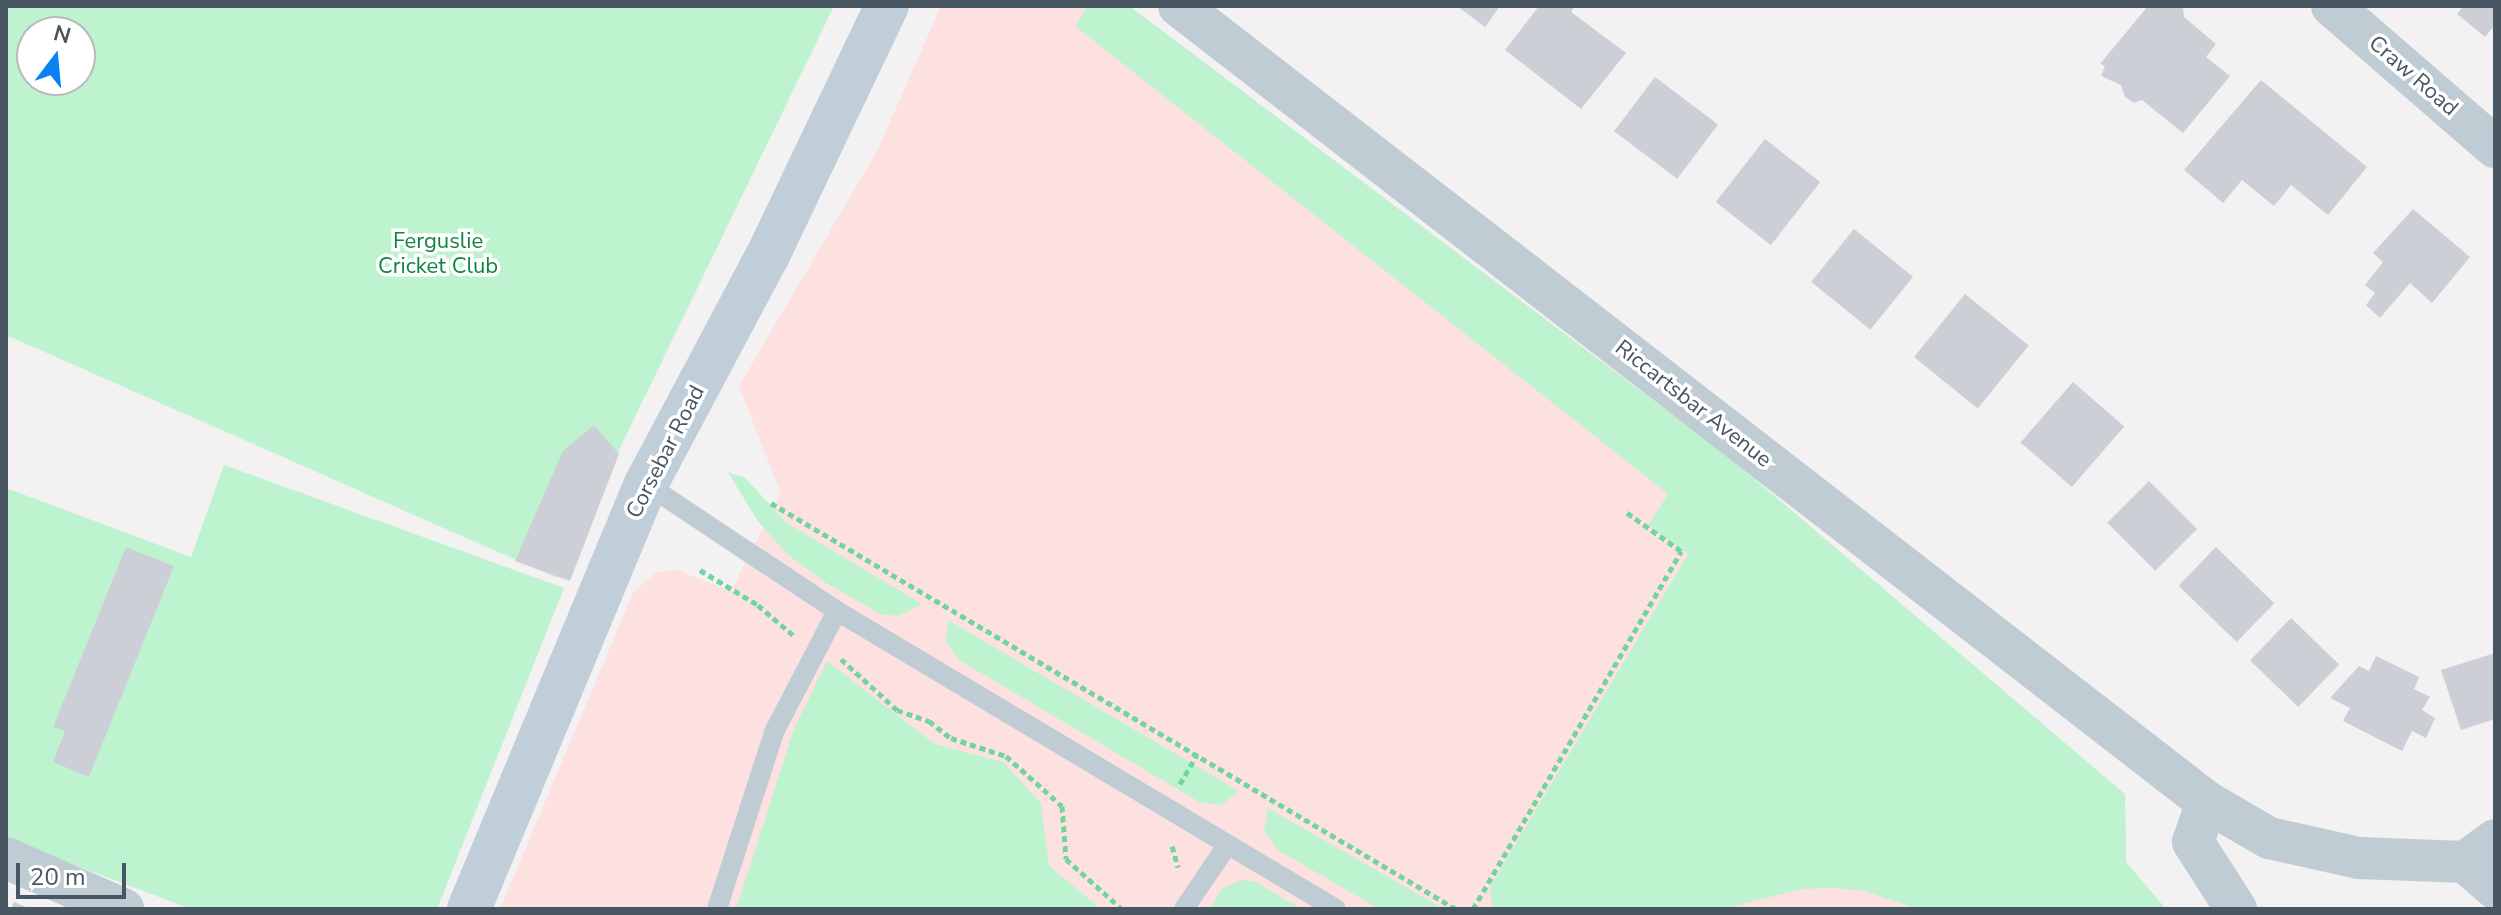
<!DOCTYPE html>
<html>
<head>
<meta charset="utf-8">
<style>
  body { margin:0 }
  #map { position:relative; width:2501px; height:915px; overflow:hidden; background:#f3f1f1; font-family:"Nunito Sans",sans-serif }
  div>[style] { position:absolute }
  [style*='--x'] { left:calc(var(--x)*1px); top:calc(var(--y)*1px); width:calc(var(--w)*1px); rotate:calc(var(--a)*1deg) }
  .medical>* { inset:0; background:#fde1e1 }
  .green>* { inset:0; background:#bdf3ce }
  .building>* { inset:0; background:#ccd0d6; transform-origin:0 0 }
  .path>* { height:5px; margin-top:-2.5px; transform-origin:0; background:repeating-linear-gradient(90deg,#71d59c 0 6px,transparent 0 10px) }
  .service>* { height:20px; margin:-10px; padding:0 10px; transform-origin:10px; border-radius:10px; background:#c0ccd3 }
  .minor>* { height:42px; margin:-21px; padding:0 21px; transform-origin:21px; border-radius:21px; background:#c0ccd3 }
  .secondary>* { height:44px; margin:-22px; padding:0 22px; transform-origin:22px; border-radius:22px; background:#c0ced9 }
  span { translate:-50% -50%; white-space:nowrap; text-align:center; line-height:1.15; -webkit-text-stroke:7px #fff; paint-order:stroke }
  .street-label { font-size:22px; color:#475660 }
  .park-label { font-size:22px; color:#108341 }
  .frame { position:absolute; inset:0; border:8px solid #475660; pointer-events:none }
  .north { position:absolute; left:16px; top:16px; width:80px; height:80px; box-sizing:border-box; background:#fff; border:2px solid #b5bbbf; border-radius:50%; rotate:16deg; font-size:22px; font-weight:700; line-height:32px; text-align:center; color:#475660 }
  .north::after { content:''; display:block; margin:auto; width:28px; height:36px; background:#0a81f4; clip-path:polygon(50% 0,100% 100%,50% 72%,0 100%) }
  .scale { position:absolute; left:16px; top:863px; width:110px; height:36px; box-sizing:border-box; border:4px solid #475660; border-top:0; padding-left:10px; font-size:24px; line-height:28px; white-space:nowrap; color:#475660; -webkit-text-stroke:6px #fff; paint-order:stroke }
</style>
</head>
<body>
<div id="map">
  <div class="medical">
    <div style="clip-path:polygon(941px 6px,1129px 6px,1731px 459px,2125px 794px,2126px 862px,2166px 909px,500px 909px,633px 593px,656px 572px,677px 570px,731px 591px,781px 494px,739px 386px,877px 151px)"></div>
  </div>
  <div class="green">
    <div style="clip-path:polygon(evenodd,6px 6px,834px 6px,557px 578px,6px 335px,6px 6px,32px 32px,80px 32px,80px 80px,32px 80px,32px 32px)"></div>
    <div style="clip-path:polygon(1088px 6px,1129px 6px,1731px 459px,2125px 794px,2126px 862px,2166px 909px,1918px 909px,1864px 891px,1833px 888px,1802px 889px,1722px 909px,1492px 909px,1490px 887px,1688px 554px,1648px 525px,1668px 494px,1075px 26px)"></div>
    <div style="clip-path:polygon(224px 465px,564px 588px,437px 909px,191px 909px,6px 839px,6px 488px,191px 557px)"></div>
    <div style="clip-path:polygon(728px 472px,745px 478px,787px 523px,922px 604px,899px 616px,880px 614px,826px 583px,788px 555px,757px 520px)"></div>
    <div style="clip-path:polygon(948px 620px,1239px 791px,1221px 805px,1201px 803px,959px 660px,946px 642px)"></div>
    <div style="clip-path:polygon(827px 661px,935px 744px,1003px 762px,1041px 803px,1049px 866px,1101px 909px,736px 909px,794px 729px)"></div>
    <div style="clip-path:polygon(1268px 808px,1442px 908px,1442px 909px,1379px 909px,1278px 850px,1264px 831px)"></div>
    <div style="clip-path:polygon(1241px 880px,1256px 882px,1301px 909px,1209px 909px,1223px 888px)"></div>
  </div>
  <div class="building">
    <div style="clip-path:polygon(1457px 6px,1500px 6px,1485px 27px)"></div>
    <div style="clip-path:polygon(1539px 6px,1575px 6px,1571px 12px,1626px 53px,1581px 109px,1505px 50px)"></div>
    <div style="clip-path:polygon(2148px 6px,2183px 6px,2184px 17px,2216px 44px,2206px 57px,2230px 76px,2183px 133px,2142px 100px,2134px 103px,2125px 97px,2121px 85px,2101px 76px,2105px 66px,2100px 64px)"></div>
    <div style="clip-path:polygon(2464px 6px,2495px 6px,2495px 25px,2485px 37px,2457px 14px)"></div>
    <div style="left:1655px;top:77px;width:79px;height:68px;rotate:37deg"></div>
    <div style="clip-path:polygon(2261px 80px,2367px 167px,2328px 215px,2291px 185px,2274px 206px,2242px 180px,2223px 203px,2184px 170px)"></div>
    <div style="left:1765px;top:139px;width:70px;height:80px;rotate:38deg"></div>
    <div style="clip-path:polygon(2413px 209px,2470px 257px,2432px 303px,2410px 283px,2380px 318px,2366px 305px,2375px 293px,2365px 285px,2383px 262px,2373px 253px)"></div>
    <div style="left:1854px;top:229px;width:76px;height:68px;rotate:39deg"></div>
    <div style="left:1965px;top:294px;width:82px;height:81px;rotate:39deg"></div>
    <div style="left:2073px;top:382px;width:68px;height:80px;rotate:41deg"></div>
    <div style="clip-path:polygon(594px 425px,619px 454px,570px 581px,515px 561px,563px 451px)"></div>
    <div style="left:2149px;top:481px;width:68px;height:59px;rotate:45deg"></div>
    <div style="clip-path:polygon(126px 547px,174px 566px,89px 777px,53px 762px,65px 731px,53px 727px)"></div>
    <div style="left:2216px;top:547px;width:81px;height:54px;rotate:44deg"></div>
    <div style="left:2291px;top:618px;width:67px;height:59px;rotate:44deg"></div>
    <div style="clip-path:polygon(2495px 653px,2495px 719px,2461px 730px,2441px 670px)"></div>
    <div style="clip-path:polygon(2376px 656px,2419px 677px,2414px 689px,2430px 697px,2422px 710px,2435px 718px,2426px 738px,2412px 731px,2402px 751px,2343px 721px,2350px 708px,2330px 698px,2359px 666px,2369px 671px)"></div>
    <div style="clip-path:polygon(14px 902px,31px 909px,11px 909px)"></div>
  </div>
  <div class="path">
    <div style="--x:771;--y:503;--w:796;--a:30.66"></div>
    <div style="--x:700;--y:570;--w:68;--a:31.1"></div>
    <div style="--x:758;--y:605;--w:46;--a:40.6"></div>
    <div style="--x:841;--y:659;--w:76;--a:42.3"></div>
    <div style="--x:897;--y:710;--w:34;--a:19"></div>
    <div style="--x:929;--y:721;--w:28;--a:38"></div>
    <div style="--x:951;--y:738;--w:58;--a:18.1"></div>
    <div style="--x:1006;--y:756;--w:75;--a:41.8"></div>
    <div style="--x:1062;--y:806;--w:53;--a:85.7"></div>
    <div style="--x:1066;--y:859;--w:75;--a:41.8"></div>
    <div style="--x:1180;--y:784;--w:34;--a:-60"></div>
    <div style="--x:1172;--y:846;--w:22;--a:74"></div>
    <div style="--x:1473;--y:909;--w:414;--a:-59.8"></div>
    <div style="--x:1681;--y:551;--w:67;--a:-144.7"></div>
  </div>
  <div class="service">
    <div style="--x:646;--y:484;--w:229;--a:33.6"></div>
    <div style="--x:837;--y:611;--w:581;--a:30.85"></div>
    <div style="--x:717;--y:909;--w:186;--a:-72.1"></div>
    <div style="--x:774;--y:732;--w:136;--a:-62.5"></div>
    <div style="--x:1184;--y:909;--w:78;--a:-55.9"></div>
  </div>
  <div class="minor">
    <div style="--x:1179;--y:6;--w:1300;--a:37.75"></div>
    <div style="--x:2207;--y:802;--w:72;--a:30.1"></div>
    <div style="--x:2269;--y:838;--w:92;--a:12.5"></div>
    <div style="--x:2359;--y:858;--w:106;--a:2.2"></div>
    <div style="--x:2465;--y:862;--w:40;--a:41"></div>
    <div style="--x:2332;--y:6;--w:216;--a:40.9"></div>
    <div style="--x:2207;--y:802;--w:42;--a:109.3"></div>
    <div style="--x:2193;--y:842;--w:80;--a:57.3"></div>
    <div style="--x:6;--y:858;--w:128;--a:23.6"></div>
    <div style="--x:2465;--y:862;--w:37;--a:-36"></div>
  </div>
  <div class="secondary">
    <div style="--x:469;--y:909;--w:460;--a:-67.4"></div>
    <div style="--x:646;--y:484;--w:259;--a:-62"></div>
    <div style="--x:768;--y:255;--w:276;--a:-64.5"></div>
  </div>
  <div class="street-label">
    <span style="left:2413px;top:76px;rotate:41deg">Craw Road</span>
    <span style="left:1693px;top:404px;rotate:38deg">Riccartsbar Avenue</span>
    <span style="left:666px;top:452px;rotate:-63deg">Corsebar Road</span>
  </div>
  <div class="park-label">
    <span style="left:438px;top:254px">Ferguslie<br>Cricket Club</span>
  </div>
  <div class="frame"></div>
  <div class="north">N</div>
  <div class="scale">20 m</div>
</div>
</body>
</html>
